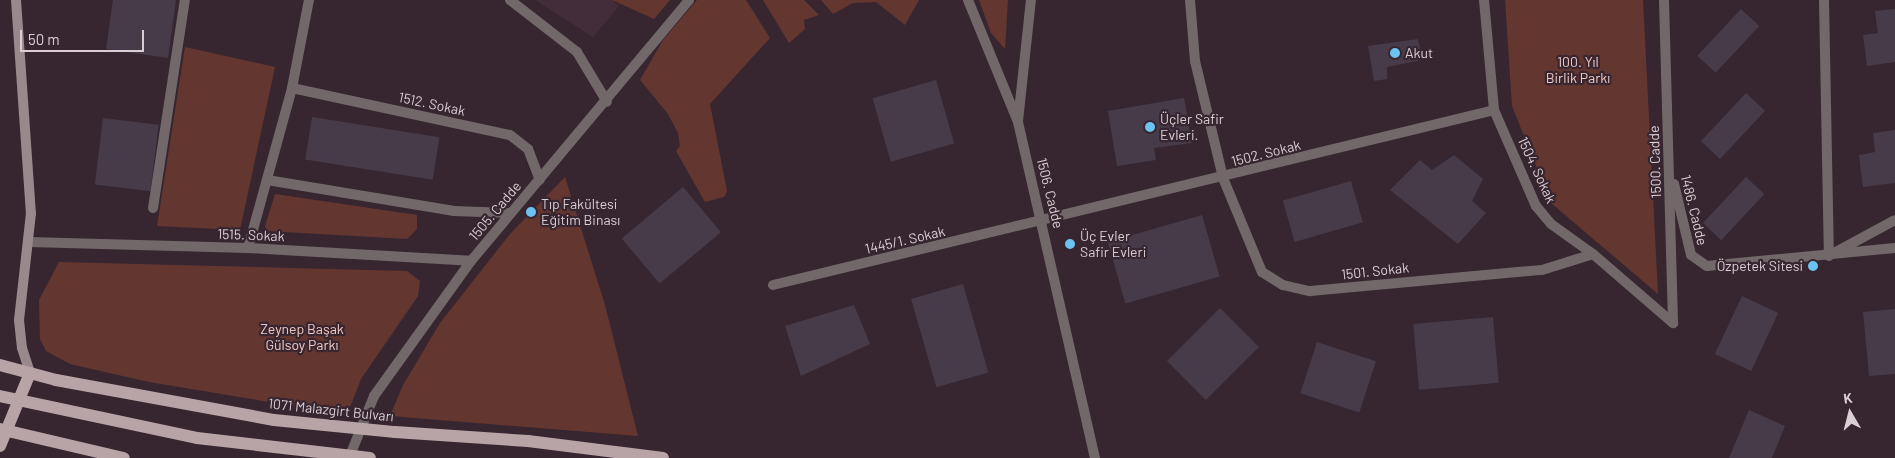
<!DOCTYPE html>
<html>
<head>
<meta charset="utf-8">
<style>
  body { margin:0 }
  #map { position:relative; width:1895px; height:458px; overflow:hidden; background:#372630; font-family:Barlow,sans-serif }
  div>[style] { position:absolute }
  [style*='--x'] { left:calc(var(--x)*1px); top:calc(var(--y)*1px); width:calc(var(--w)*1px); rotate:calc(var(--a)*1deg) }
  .built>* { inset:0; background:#442d3a }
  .green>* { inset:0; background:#643630 }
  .building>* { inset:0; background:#473b49; transform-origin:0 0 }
  .minor>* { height:10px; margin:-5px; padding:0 5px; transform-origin:5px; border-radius:5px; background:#726869 }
  .tertiary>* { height:10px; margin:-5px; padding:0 5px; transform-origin:5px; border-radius:5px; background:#726869 }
  .secondary>* { height:10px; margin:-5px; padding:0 5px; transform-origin:5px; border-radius:5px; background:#9a898c }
  .primary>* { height:12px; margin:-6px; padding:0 6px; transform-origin:6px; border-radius:6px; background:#b8a3a6 }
  .primary-bridge>* { height:12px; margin:-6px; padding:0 6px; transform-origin:6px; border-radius:6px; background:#b8a3a6 }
  .dots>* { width:14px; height:14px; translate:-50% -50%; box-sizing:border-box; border:2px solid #372630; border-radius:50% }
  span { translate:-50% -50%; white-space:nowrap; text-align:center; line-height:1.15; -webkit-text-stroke:4.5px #372630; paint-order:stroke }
  .poi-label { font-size:14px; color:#daced4 }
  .left { translate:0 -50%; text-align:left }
  .right { translate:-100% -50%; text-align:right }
  .park-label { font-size:14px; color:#f2c8c1 }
  .street-label { font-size:14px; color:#daced4 }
  .north { position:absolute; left:1825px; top:388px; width:50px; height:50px; -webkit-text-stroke:4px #372630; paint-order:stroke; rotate:352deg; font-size:14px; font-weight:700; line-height:20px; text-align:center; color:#daced4 }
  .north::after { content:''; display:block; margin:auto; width:18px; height:22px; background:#daced4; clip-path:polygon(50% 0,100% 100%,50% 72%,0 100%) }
  .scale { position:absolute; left:20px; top:30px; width:124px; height:22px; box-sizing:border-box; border:2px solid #daced4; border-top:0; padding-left:6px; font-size:15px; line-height:18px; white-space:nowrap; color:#daced4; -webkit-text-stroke:4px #372630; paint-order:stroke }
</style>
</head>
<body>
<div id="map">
  <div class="built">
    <div style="clip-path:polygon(535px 0,612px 0,619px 6px,593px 37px)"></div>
  </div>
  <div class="green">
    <div style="clip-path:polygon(612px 0,670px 0,654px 19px)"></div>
    <div style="clip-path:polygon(697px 0,746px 0,770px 38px,710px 104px,727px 191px,724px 197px,705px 202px,676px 151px,680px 146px,678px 133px,668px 114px,640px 80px,663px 40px)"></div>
    <div style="clip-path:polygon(763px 0,804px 0,819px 15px,804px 20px,805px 29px,789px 43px)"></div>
    <div style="clip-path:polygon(821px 0,919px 0,905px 25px,876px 2px,853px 3px,833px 14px)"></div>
    <div style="clip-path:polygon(979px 0,1008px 0,1005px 49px,991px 33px)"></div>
    <div style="clip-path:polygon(1505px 0,1643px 0,1658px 294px,1551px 203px,1512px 106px)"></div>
    <div style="clip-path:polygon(185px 47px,275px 67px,240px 230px,157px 226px)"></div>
    <div style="clip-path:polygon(565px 177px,605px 305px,638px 436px,390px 416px,403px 385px,440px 323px,510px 234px)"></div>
    <div style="clip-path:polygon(275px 194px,417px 215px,417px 229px,407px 239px,267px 231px,265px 226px)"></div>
    <div style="clip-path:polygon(59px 262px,407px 271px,420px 281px,418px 296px,361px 379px,347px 415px,149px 382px,70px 364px,46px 351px,40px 339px,39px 300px)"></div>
  </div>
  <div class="building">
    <div style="clip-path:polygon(113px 0,176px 0,168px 58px,106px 49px)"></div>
    <div style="left:1741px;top:9px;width:25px;height:64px;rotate:43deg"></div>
    <div style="clip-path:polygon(1895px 9px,1895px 62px,1867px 66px,1863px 35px,1878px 33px,1875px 11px)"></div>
    <div style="clip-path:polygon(1418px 39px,1422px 60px,1387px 67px,1387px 79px,1374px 81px,1368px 46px)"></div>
    <div style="left:936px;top:80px;width:66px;height:66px;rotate:74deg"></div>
    <div style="left:1746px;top:93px;width:26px;height:66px;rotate:43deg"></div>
    <div style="clip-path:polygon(1184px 98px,1192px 143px,1154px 148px,1156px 160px,1117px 166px,1108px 111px)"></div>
    <div style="left:312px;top:117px;width:129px;height:43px;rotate:9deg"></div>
    <div style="left:103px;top:118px;width:56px;height:67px;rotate:7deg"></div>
    <div style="clip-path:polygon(1895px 130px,1895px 183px,1863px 187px,1859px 155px,1875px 152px,1873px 133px)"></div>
    <div style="clip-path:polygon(1454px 155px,1483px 179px,1472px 201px,1486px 213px,1458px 244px,1390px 190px,1420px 160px,1432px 170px)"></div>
    <div style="left:1746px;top:177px;width:25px;height:63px;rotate:43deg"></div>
    <div style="left:1351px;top:181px;width:43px;height:71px;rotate:74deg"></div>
    <div style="left:683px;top:187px;width:59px;height:80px;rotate:50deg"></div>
    <div style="left:1202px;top:215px;width:64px;height:98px;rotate:74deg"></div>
    <div style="left:963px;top:284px;width:92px;height:54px;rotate:74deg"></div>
    <div style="left:1742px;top:296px;width:40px;height:64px;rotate:25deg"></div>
    <div style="clip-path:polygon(854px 305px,870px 344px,801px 376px,785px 326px)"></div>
    <div style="left:1220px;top:308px;width:55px;height:75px;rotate:45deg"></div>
    <div style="clip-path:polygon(1895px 309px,1895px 374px,1869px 376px,1863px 312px)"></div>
    <div style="left:1493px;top:317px;width:66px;height:80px;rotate:85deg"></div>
    <div style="left:1317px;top:342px;width:62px;height:54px;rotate:18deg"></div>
    <div style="clip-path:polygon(1749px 410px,1785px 426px,1772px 458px,1729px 458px)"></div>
  </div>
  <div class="minor">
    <div style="--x:510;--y:0;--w:85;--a:37.8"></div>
    <div style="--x:577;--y:52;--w:58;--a:59"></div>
    <div style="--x:968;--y:0;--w:132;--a:67.7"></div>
    <div style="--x:1018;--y:122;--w:345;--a:77.1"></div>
    <div style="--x:1190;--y:0;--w:61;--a:85.3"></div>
    <div style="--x:1195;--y:61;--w:120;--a:76.5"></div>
    <div style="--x:1223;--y:178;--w:102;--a:67.5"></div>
    <div style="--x:1262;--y:272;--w:25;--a:32"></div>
    <div style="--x:1283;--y:285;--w:28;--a:13"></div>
    <div style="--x:1310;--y:291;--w:233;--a:-5.2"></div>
    <div style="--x:1542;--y:270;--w:53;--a:-17.4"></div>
    <div style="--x:1484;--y:0;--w:110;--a:84.8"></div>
    <div style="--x:1494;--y:110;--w:105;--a:66.4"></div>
    <div style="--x:1536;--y:206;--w:23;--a:50"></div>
    <div style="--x:1551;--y:224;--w:52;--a:35.5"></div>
    <div style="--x:1593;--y:254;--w:106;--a:40.8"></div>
    <div style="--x:1664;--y:0;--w:323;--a:88.4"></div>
    <div style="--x:1824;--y:0;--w:256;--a:88.9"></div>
    <div style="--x:292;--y:88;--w:223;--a:12.2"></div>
    <div style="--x:510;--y:135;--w:23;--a:38"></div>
    <div style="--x:528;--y:149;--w:33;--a:69"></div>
    <div style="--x:1018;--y:121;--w:122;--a:-83.9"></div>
    <div style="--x:267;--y:180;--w:190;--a:9.4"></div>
    <div style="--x:454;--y:211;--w:55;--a:2.1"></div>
    <div style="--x:1674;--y:184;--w:73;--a:76.5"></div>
    <div style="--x:1691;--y:255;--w:19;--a:35"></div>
    <div style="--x:1707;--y:266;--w:189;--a:-5.5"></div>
    <div style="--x:153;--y:208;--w:210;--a:-81.3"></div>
    <div style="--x:29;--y:242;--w:219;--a:1.6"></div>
    <div style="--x:248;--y:248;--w:223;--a:3.3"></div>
    <div style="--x:248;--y:248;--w:166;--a:-74.6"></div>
    <div style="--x:292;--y:88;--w:90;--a:-79.1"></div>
    <div style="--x:1834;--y:253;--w:69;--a:-28.4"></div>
    <div style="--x:773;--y:285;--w:742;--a:-13.64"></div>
  </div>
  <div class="tertiary">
    <div style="--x:349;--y:458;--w:67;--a:-68"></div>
    <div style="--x:374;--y:396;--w:166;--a:-54.3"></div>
    <div style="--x:471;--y:261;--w:340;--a:-50.1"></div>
  </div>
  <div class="secondary">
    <div style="--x:16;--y:0;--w:214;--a:86"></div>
    <div style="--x:31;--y:213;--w:108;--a:96.4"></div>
    <div style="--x:19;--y:320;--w:28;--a:84"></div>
    <div style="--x:22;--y:348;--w:26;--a:72"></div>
  </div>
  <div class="primary">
    <div style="--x:0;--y:365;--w:58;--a:15"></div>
    <div style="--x:56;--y:380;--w:222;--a:10.4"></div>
    <div style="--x:395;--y:432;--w:133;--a:3.9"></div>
    <div style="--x:528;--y:441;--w:136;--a:7.2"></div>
    <div style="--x:0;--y:446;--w:79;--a:-67.7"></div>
  </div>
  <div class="primary-bridge">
    <div style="--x:0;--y:396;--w:201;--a:12"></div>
    <div style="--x:197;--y:438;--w:174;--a:6.6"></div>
    <div style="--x:274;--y:420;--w:122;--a:5.7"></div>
    <div style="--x:0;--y:429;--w:127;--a:13.2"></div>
  </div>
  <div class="dots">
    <div style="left:1395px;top:53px;background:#6cc3f2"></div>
    <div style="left:1150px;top:127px;background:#6cc3f2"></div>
    <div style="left:531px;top:212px;background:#6cc3f2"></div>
    <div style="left:1070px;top:244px;background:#6cc3f2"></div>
    <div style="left:1813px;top:266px;background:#6cc3f2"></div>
  </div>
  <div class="poi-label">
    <span class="left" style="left:1405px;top:53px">Akut</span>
    <span class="left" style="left:1160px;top:127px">Üçler Safir<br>Evleri.</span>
    <span class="left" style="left:541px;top:212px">Tıp Fakültesi<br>Eğitim Binası</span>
    <span class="left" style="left:1080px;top:244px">Üç Evler<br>Safir Evleri</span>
    <span class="right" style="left:1803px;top:266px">Özpetek Sitesi</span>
  </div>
  <div class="park-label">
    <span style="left:1578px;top:70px">100. Yıl<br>Birlik Parkı</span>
    <span style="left:302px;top:337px">Zeynep Başak<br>Gülsoy Parkı</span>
  </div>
  <div class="street-label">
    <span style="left:432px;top:104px;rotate:12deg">1512. Sokak</span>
    <span style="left:1266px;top:153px;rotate:-14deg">1502. Sokak</span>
    <span style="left:1655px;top:162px;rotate:-92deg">1500. Cadde</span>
    <span style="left:1537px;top:170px;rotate:65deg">1504. Sokak</span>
    <span style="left:1050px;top:193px;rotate:76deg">1506. Cadde</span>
    <span style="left:1694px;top:210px;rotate:76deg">1486. Cadde</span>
    <span style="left:495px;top:211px;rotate:-50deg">1505. Cadde</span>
    <span style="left:251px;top:235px;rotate:2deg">1515. Sokak</span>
    <span style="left:905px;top:240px;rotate:-13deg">1445/1. Sokak</span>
    <span style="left:1375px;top:271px;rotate:-6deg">1501. Sokak</span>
    <span style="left:331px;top:410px;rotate:6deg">1071 Malazgirt Bulvarı</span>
  </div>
  <div class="north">K</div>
  <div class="scale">50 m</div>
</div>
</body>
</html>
